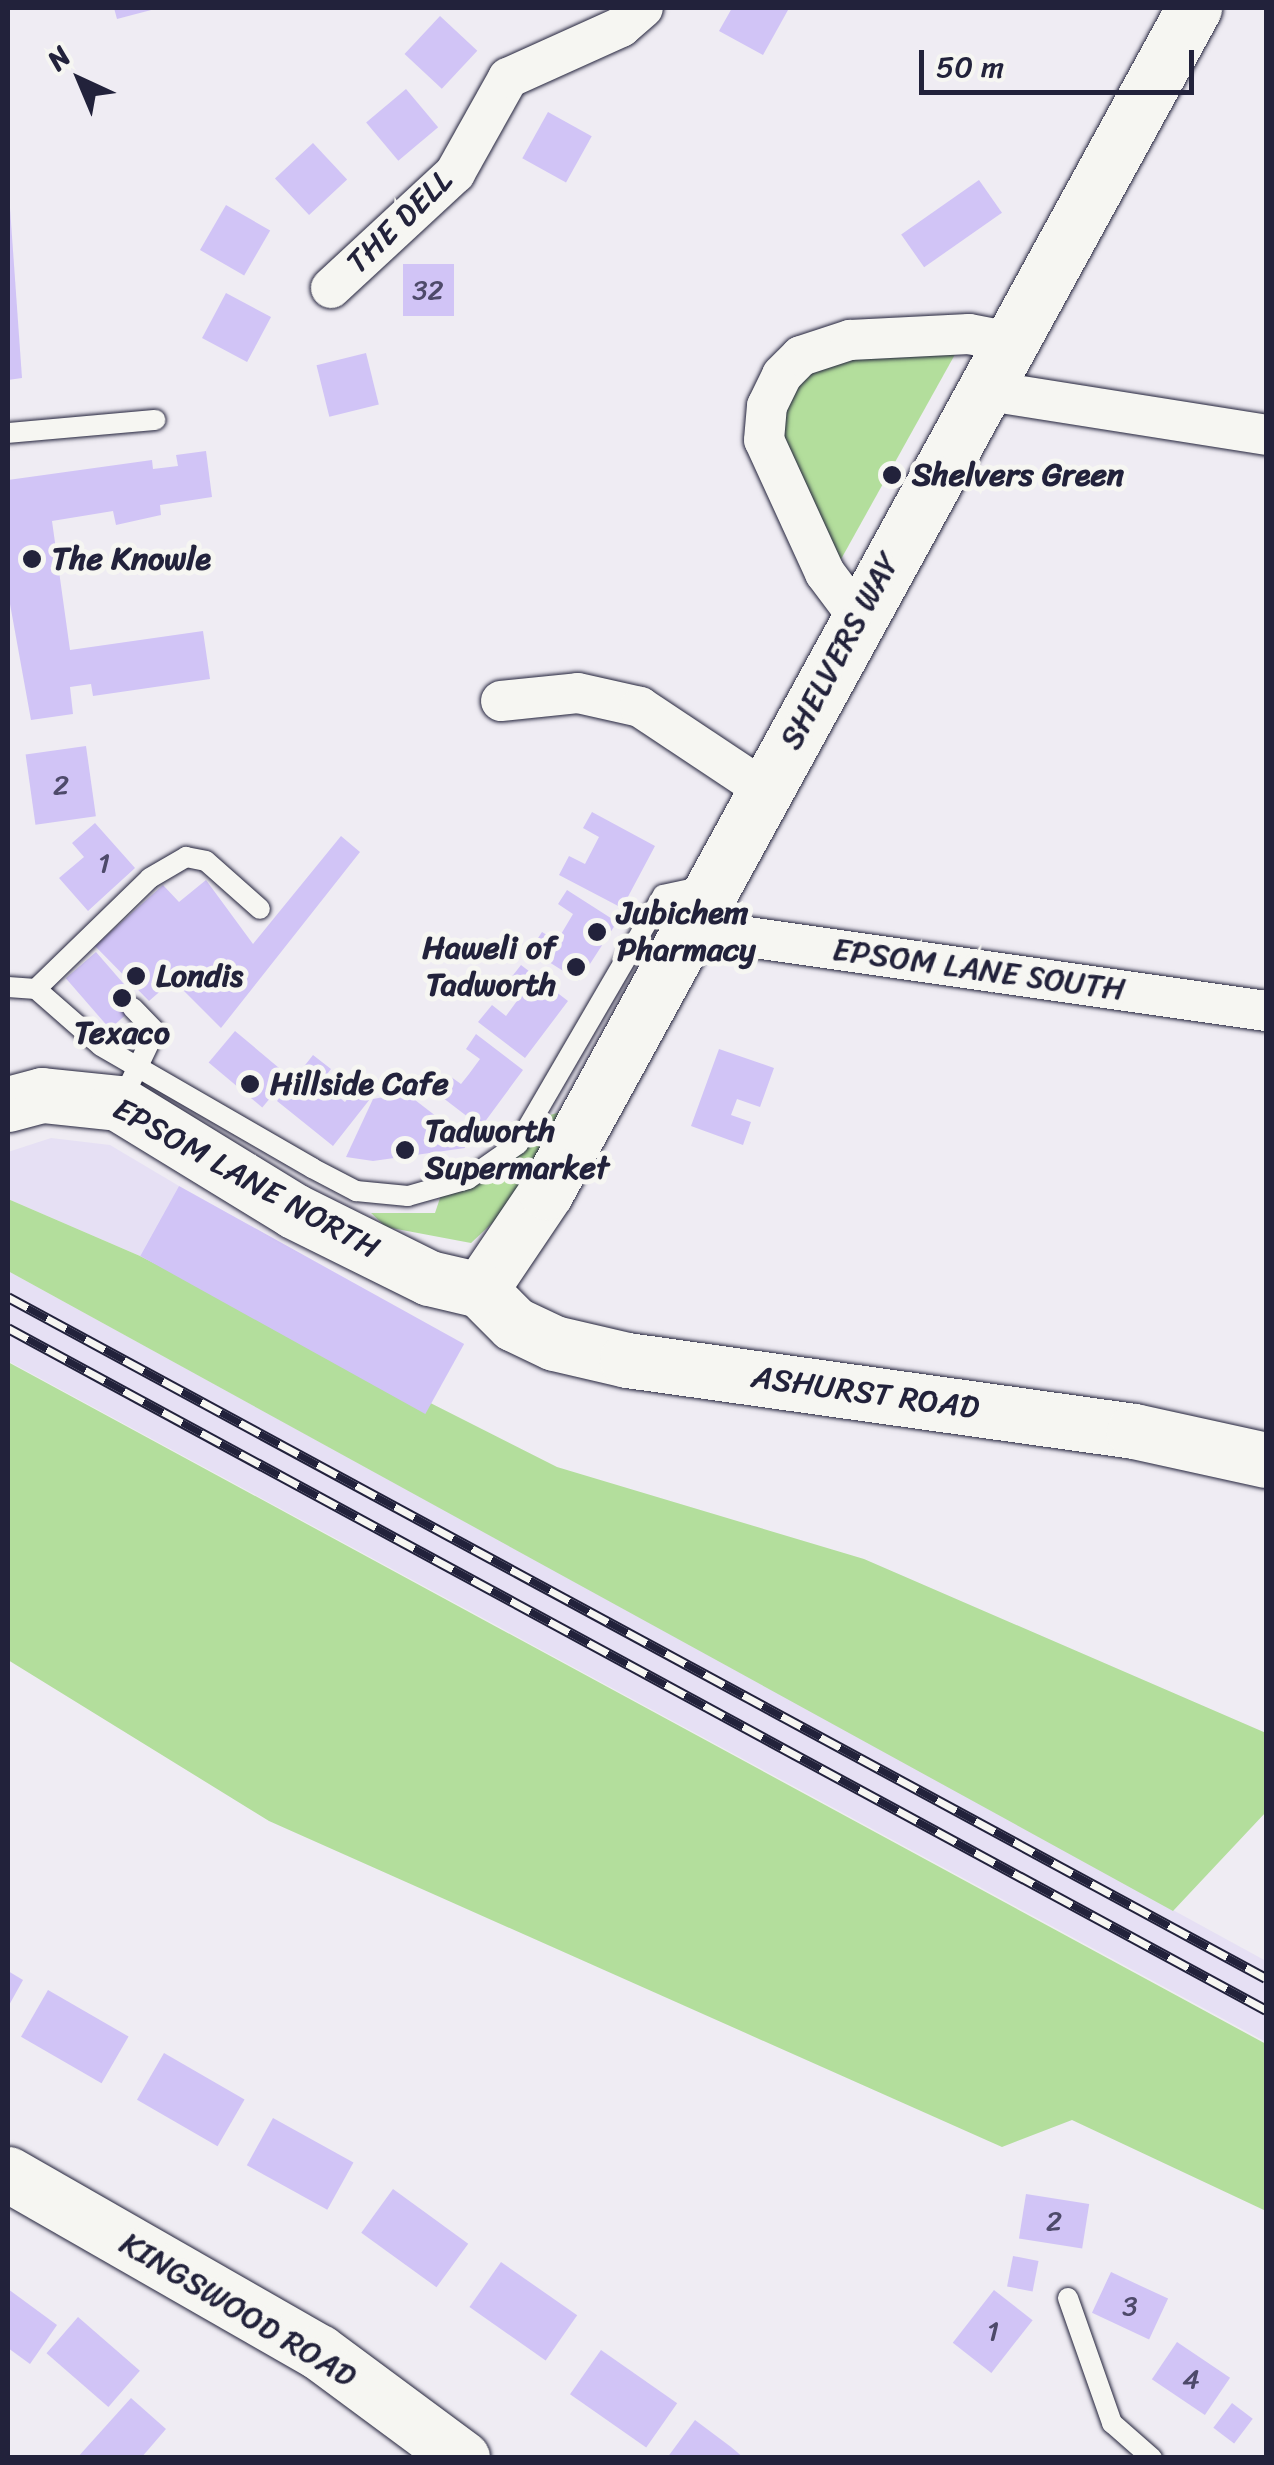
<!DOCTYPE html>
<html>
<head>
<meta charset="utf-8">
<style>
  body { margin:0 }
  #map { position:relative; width:1274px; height:2465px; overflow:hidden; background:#efecf3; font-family:Sriracha,sans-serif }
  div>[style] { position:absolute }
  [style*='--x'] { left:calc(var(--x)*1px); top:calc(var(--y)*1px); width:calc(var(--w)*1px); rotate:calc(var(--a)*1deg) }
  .built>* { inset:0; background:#e6e0f4 }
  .green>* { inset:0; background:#b3de9c }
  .building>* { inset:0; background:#d1c4f6; transform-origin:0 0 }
  .roads { filter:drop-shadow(0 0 2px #22223b) drop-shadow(0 0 2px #22223b) }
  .lane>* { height:20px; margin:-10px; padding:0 10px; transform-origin:10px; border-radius:10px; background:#f6f6f2 }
  .street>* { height:40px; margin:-20px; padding:0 20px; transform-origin:20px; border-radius:20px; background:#f6f6f2 }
  .secondary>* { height:55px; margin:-27.5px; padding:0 27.5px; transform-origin:27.5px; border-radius:27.5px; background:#f6f6f2 }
  .rail>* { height:11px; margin-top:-5.5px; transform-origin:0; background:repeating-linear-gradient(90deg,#f6f6f2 0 22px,#22223b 0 44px); box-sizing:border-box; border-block:2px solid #22223b }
  .dots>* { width:28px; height:28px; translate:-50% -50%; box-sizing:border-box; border:5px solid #f6f6f2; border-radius:50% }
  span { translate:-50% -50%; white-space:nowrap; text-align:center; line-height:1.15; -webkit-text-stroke:10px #f6f6f2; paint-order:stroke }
  .number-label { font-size:28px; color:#4e4a6a }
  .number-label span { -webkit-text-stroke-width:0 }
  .street-label { font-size:32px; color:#22223b }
  .poi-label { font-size:32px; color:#22223b; font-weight:700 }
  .left { translate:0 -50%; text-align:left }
  .right { translate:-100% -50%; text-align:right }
  .frame { position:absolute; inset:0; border:10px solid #22223b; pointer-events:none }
  .north { position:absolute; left:30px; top:30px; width:100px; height:100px; -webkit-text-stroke:8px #f6f6f2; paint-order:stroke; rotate:316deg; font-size:28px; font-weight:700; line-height:40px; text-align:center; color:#22223b }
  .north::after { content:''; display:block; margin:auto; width:35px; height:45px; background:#22223b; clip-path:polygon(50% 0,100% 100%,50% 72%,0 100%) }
  .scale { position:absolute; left:919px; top:50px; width:275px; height:45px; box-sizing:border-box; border:5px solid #22223b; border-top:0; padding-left:12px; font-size:30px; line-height:35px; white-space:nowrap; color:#22223b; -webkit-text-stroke:8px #f6f6f2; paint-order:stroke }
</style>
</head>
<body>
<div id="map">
  <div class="built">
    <div style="clip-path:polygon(51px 1138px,110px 1145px,179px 1186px,140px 1256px,8px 1199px,8px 1152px)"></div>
    <div style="clip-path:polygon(8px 1271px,1266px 1961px,1266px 2042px,8px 1361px)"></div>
  </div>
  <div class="green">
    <div style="clip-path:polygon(958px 349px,840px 561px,777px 443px,782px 404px,800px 378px,825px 362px)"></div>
    <div style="clip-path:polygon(568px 1110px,517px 1200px,471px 1243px,386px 1227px,371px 1213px,435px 1213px,443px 1189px,539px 1118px)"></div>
    <div style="clip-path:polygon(8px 1199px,140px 1256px,557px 1467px,864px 1559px,1266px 1733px,1266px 1812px,1173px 1911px,8px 1271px)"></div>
    <div style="clip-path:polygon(8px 1362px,1266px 2044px,1266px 2211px,1072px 2120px,1002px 2147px,269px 1821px,8px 1660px)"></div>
  </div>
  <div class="building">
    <div style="clip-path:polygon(114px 8px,155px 8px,155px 9px,117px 19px)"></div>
    <div style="clip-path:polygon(732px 8px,788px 10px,763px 55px,719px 31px)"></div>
    <div style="left:440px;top:16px;width:51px;height:52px;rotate:43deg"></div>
    <div style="left:406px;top:89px;width:50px;height:52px;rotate:50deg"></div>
    <div style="left:548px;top:112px;width:50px;height:53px;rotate:29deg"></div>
    <div style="left:313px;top:143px;width:50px;height:52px;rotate:47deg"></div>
    <div style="left:979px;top:180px;width:40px;height:95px;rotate:55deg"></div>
    <div style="left:226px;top:205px;width:51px;height:52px;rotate:30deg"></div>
    <div style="clip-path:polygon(10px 208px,22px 378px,8px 380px,8px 208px)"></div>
    <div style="left:403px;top:264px;width:51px;height:52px"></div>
    <div style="left:226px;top:293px;width:51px;height:51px;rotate:28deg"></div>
    <div style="left:366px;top:353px;width:53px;height:51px;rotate:76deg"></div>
    <div style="clip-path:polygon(206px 451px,212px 497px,160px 505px,161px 515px,116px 525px,113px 511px,52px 521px,70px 650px,203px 631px,210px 679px,93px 696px,91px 684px,70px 687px,73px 714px,31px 720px,8px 593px,8px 480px,152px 460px,153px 469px,178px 466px,176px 455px)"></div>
    <div style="left:86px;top:746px;width:71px;height:61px;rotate:82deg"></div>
    <div style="clip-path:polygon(592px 812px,655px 846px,622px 908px,559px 875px,569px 856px,585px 864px,599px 837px,583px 828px)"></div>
    <div style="clip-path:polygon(95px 823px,135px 868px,88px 911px,59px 878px,84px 857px,72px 843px)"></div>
    <div style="clip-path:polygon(341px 836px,360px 852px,221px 1028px,173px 980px,149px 1001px,95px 946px,163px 885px,179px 902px,206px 880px,253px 944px)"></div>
    <div style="clip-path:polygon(567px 890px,617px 922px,579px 981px,530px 950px,542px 932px,557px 941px,573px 914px,558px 904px)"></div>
    <div style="left:96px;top:952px;width:67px;height:40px;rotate:49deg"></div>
    <div style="clip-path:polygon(521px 965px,568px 1001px,525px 1058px,478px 1022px,492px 1005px,506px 1016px,525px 990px,510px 979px)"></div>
    <div style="left:235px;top:1031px;width:70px;height:41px;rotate:40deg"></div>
    <div style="clip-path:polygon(476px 1034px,523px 1070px,481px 1127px,434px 1091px,447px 1074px,461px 1084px,469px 1074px,480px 1059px,466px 1049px)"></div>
    <div style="clip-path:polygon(719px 1049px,774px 1068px,760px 1107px,737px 1099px,731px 1115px,751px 1122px,743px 1145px,691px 1126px)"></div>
    <div style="clip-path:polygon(313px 1055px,331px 1069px,320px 1083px,345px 1102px,356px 1088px,370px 1099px,333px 1146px,277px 1101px)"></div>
    <div style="clip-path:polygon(406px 1093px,463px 1137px,465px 1148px,373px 1161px,346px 1157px,373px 1099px)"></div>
    <div style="left:179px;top:1186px;width:326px;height:80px;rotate:29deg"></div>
    <div style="clip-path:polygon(8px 1971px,23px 1980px,8px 2007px)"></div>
    <div style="left:48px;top:1990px;width:93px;height:54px;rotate:30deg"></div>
    <div style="left:164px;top:2053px;width:93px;height:54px;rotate:30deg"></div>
    <div style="left:273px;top:2118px;width:92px;height:54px;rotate:29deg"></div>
    <div style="left:393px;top:2189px;width:93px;height:54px;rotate:36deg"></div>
    <div style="left:1026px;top:2194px;width:64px;height:45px;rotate:9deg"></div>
    <div style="left:1013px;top:2256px;width:26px;height:31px;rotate:11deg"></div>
    <div style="left:501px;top:2262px;width:93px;height:55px;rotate:35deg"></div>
    <div style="left:1111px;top:2272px;width:63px;height:45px;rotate:25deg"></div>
    <div style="clip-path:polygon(8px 2289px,57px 2325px,30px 2364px,8px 2348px)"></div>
    <div style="left:994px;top:2290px;width:49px;height:67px;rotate:38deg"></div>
    <div style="left:78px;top:2317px;width:82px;height:48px;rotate:41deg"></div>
    <div style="left:1177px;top:2342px;width:64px;height:45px;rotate:34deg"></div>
    <div style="left:601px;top:2350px;width:93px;height:54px;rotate:35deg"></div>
    <div style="clip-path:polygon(131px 2398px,166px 2429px,141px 2458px,77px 2458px)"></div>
    <div style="left:1232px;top:2403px;width:26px;height:31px;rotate:37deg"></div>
    <div style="clip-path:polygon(695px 2420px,731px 2447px,744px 2458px,667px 2458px)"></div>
  </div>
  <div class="roads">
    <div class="lane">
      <div style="--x:8;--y:433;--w:148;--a:-5.1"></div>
      <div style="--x:8;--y:987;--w:28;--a:4"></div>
      <div style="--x:36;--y:989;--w:86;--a:41.2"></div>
      <div style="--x:101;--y:1046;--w:244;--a:30"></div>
      <div style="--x:312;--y:1168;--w:50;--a:27.6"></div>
      <div style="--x:356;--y:1191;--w:52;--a:5.5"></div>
      <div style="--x:408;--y:1196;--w:62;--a:-15.8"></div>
      <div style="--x:468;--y:1179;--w:61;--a:-35"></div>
      <div style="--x:518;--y:1144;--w:288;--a:-59.8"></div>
      <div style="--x:663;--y:895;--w:43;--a:-12.1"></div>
      <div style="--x:36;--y:989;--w:159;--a:-44.2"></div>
      <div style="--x:150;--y:878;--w:42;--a:-30.3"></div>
      <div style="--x:186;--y:857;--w:20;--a:11"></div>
      <div style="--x:206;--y:861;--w:72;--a:41.6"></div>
      <div style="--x:131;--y:1081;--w:55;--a:-64.4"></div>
      <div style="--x:155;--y:1031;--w:32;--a:-134"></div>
      <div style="--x:1068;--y:2298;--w:133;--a:70.6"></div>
      <div style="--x:1112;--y:2423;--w:53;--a:41.2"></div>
    </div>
    <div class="street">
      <div style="--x:331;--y:288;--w:169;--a:-42.8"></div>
      <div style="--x:455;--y:173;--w:109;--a:-60.8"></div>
      <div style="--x:508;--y:78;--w:124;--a:-24.3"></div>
      <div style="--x:621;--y:27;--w:29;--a:-41"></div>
      <div style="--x:983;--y:390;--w:287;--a:9"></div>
      <div style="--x:858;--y:617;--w:55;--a:-126.9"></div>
      <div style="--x:825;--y:573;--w:146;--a:-114.6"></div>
      <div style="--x:764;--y:440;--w:34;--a:-85"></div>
      <div style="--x:767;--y:406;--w:34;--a:-64"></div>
      <div style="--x:782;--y:375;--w:27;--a:-45"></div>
      <div style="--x:801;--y:356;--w:52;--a:-18.1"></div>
      <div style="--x:850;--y:340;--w:119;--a:-2.9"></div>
      <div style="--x:969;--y:334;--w:43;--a:10.8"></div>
      <div style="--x:501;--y:701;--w:77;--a:-5.9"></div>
      <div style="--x:578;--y:693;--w:64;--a:12.7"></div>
      <div style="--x:640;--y:707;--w:150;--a:33.6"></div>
      <div style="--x:692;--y:929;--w:580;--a:8.13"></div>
    </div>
    <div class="secondary">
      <div style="--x:8;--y:1104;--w:35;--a:-15"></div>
      <div style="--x:42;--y:1095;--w:76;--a:6"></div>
      <div style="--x:118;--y:1103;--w:206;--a:31.5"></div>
      <div style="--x:294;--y:1211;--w:151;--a:26.4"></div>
      <div style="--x:429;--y:1278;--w:52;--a:13.2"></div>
      <div style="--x:480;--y:1290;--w:118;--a:-56"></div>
      <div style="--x:546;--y:1192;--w:1350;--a:-61.31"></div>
      <div style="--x:480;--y:1290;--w:48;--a:45"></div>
      <div style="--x:514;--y:1324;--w:44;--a:25.4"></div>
      <div style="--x:554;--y:1343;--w:75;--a:13.1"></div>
      <div style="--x:627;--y:1360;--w:512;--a:7.97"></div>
      <div style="--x:1134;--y:1431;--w:135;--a:12.4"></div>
      <div style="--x:8;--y:2174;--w:358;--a:29.8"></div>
      <div style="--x:319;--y:2352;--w:178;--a:36.5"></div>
    </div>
  </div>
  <div class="rail">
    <div style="--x:8;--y:1297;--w:1430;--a:28.43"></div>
    <div style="--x:8;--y:1328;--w:1431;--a:28.46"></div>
  </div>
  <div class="dots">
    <div style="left:892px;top:475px;background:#22223b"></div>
    <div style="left:32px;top:559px;background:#22223b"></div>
    <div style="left:597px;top:932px;background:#22223b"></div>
    <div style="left:576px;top:967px;background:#22223b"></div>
    <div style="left:136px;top:976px;background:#22223b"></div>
    <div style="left:122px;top:998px;background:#22223b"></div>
    <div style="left:250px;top:1084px;background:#22223b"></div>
    <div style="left:405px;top:1150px;background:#22223b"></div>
  </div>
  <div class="number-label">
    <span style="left:428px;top:290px">32</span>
    <span style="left:61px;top:785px">2</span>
    <span style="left:104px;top:863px">1</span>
    <span style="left:1054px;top:2221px">2</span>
    <span style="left:1130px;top:2306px">3</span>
    <span style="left:993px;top:2331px">1</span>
    <span style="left:1191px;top:2379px">4</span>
  </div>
  <div class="street-label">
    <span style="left:400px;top:222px;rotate:-44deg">THE DELL</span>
    <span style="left:840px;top:651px;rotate:-62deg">SHELVERS WAY</span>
    <span style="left:979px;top:970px;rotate:8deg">EPSOM LANE SOUTH</span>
    <span style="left:246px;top:1179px;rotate:29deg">EPSOM LANE NORTH</span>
    <span style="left:865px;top:1393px;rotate:8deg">ASHURST ROAD</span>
    <span style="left:238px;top:2310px;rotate:31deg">KINGSWOOD ROAD</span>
  </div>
  <div class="poi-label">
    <span class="left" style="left:912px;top:475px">Shelvers Green</span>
    <span class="left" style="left:52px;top:559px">The Knowle</span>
    <span class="left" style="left:617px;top:932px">Jubichem<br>Pharmacy</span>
    <span class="right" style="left:556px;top:967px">Haweli of<br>Tadworth</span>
    <span class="left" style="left:156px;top:976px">Londis</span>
    <span style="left:122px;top:1033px">Texaco</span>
    <span class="left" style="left:270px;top:1084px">Hillside Cafe</span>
    <span class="left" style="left:425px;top:1150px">Tadworth<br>Supermarket</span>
  </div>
  <div class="frame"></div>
  <div class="north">N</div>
  <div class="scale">50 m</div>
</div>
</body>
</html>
